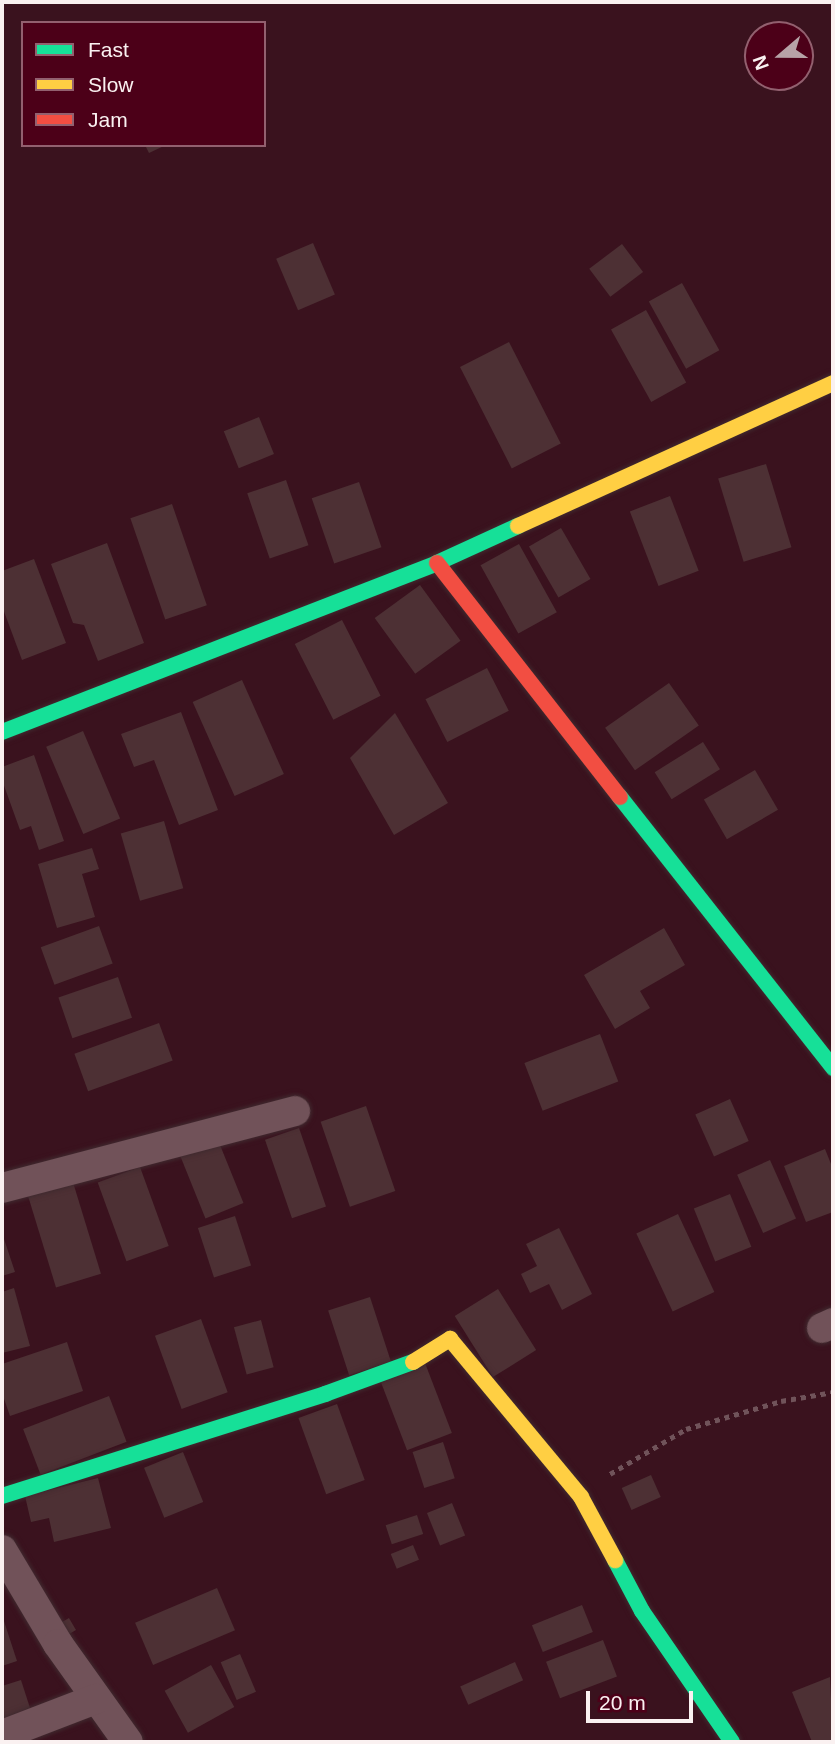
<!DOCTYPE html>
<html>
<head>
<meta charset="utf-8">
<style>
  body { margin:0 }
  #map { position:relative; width:835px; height:1744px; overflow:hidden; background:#3a121e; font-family:Helvetica,sans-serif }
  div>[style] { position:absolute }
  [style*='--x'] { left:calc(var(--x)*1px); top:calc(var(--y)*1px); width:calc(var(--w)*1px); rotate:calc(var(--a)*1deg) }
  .building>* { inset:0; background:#4d3034; transform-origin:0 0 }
  .path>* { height:4.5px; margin-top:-2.25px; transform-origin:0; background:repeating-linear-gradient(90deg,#70535a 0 5px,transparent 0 10px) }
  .roads { filter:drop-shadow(0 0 2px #402a2f) drop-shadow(0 0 2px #402a2f) }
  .street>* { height:30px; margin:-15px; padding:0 15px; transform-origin:15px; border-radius:15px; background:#715259 }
  .fast>* { height:16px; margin:-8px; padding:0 8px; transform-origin:8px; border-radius:8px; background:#16e098 }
  .slow>* { height:16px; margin:-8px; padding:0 8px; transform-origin:8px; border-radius:8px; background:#ffcf43 }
  .jam>* { height:16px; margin:-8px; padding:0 8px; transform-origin:8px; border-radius:8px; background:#f24e42 }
  span { translate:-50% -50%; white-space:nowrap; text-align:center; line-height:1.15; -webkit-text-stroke:5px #4c0018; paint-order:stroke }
  .frame { position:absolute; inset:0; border:4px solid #faf1f1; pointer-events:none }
  .legend { position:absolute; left:21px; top:21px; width:245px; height:126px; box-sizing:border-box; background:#4c0018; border:2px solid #92606f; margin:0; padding:9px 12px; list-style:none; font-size:21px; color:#faf1f1 }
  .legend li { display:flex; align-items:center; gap:14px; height:35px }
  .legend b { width:35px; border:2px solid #92606f }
  .north { position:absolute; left:744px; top:21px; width:70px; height:70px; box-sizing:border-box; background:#4c0018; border:2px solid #92606f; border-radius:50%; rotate:250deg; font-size:19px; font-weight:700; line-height:28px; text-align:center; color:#faf1f1 }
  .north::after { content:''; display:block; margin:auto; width:24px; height:32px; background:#b7a3a7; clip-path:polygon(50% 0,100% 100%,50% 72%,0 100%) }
  .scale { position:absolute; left:586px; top:1691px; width:107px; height:32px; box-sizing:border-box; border:4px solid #faf1f1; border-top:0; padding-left:9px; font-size:21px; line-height:24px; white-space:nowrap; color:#faf1f1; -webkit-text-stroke:5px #4c0018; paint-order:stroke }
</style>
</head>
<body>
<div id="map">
  <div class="building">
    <div style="clip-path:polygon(145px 145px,166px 145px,149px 153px)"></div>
    <div style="left:313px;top:243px;width:56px;height:40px;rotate:67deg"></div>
    <div style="left:622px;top:244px;width:35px;height:41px;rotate:53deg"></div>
    <div style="left:682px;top:283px;width:77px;height:38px;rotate:61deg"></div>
    <div style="left:646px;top:310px;width:83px;height:40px;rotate:61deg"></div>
    <div style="left:509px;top:342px;width:114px;height:55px;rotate:63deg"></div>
    <div style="left:259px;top:417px;width:40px;height:38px;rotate:68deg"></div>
    <div style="left:766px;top:464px;width:87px;height:50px;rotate:73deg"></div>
    <div style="left:286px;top:480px;width:69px;height:41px;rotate:71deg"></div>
    <div style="left:359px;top:482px;width:69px;height:50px;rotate:71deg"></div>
    <div style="left:670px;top:496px;width:80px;height:43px;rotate:69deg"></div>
    <div style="left:172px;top:504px;width:107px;height:44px;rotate:71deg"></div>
    <div style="left:561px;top:528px;width:59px;height:37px;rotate:60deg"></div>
    <div style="clip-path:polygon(107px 543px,144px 643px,98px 661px,84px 625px,73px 623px,51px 564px)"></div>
    <div style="left:519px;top:544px;width:78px;height:44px;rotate:61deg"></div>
    <div style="clip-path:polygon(34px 559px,66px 643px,22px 660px,2px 606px,2px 571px)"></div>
    <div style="left:420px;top:585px;width:69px;height:56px;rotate:54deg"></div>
    <div style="left:342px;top:620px;width:85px;height:53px;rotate:63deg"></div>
    <div style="left:487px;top:668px;width:48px;height:69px;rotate:63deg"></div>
    <div style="left:242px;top:680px;width:103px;height:54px;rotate:66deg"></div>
    <div style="left:669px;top:683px;width:52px;height:78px;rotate:55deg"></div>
    <div style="clip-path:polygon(181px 712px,218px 810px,179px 825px,154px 760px,134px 767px,121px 734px)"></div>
    <div style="clip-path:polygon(395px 713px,448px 803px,394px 835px,350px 758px)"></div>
    <div style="left:83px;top:731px;width:95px;height:40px;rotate:67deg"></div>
    <div style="left:703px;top:742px;width:32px;height:57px;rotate:58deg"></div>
    <div style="clip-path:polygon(34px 755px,64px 841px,39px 850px,31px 826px,20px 830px,2px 780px,2px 767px)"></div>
    <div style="left:755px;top:770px;width:46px;height:59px;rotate:60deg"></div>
    <div style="left:164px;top:821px;width:70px;height:45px;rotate:74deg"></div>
    <div style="clip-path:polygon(92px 848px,99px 869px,82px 874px,95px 917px,57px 928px,38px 864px)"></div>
    <div style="left:99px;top:926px;width:40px;height:62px;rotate:70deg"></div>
    <div style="clip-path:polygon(664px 928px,685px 965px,640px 991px,650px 1008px,615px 1029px,584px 975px)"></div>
    <div style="left:118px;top:977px;width:43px;height:63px;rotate:71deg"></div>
    <div style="left:159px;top:1023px;width:40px;height:90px;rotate:70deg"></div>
    <div style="left:600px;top:1034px;width:51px;height:81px;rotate:69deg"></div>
    <div style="left:730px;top:1099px;width:46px;height:38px;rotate:66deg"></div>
    <div style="left:366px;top:1106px;width:90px;height:48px;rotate:71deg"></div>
    <div style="left:299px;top:1128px;width:83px;height:36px;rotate:71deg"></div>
    <div style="left:218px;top:1140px;width:68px;height:41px;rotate:68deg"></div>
    <div style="clip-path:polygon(825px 1149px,833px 1169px,833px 1212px,806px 1222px,784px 1166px)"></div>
    <div style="left:770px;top:1160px;width:64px;height:36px;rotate:66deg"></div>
    <div style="left:140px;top:1167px;width:84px;height:45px;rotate:70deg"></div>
    <div style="left:72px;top:1179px;width:99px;height:47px;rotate:73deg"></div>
    <div style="left:730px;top:1194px;width:57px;height:39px;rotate:68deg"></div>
    <div style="left:678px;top:1214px;width:86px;height:46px;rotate:65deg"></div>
    <div style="left:235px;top:1216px;width:52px;height:39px;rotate:72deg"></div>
    <div style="clip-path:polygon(559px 1228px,592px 1294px,562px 1310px,549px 1284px,530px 1293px,521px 1274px,537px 1266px,526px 1244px)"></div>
    <div style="clip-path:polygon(2px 1233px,15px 1272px,2px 1276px)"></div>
    <div style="clip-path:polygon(14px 1288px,30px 1346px,2px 1353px,2px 1292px)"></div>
    <div style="left:498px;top:1289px;width:72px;height:51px;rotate:58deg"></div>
    <div style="left:370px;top:1297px;width:68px;height:44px;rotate:72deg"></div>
    <div style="left:201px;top:1319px;width:78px;height:49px;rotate:70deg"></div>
    <div style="left:261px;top:1320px;width:49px;height:28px;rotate:75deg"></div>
    <div style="clip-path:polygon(67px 1342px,83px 1391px,10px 1416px,2px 1393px,2px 1364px)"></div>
    <div style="left:425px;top:1363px;width:75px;height:48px;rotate:69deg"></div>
    <div style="left:109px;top:1396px;width:49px;height:92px;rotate:69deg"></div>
    <div style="left:337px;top:1404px;width:81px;height:41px;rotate:70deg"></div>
    <div style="left:443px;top:1442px;width:38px;height:32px;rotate:72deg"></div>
    <div style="left:183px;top:1452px;width:54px;height:42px;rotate:68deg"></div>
    <div style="left:651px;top:1475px;width:24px;height:32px;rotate:66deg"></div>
    <div style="clip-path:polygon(98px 1478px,111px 1528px,54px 1542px,49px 1518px,31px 1522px,25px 1496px)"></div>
    <div style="left:452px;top:1503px;width:35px;height:27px;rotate:68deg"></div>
    <div style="left:417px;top:1515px;width:20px;height:33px;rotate:72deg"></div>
    <div style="left:413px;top:1545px;width:16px;height:24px;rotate:68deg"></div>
    <div style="left:217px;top:1588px;width:46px;height:89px;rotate:67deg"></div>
    <div style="left:582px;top:1605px;width:29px;height:54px;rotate:68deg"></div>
    <div style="clip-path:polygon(2px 1615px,17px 1661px,2px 1666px)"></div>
    <div style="left:69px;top:1618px;width:14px;height:13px;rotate:60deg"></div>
    <div style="left:603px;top:1640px;width:39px;height:61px;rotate:69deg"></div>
    <div style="left:240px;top:1654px;width:41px;height:21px;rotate:67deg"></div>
    <div style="left:515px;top:1662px;width:20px;height:60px;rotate:66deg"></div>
    <div style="left:211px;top:1665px;width:48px;height:53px;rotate:61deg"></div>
    <div style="clip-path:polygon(830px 1677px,833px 1742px,812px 1742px,792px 1692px)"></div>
    <div style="clip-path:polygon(21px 1680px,31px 1711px,2px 1721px,2px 1686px)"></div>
  </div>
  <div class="path">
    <div style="--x:610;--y:1474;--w:88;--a:-30.6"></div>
    <div style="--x:686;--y:1429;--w:99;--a:-16.4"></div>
    <div style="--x:781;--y:1401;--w:53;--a:-9.8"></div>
  </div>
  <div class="roads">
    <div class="street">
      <div style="--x:2;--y:1188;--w:303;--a:-14.7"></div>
      <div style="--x:822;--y:1328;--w:12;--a:-24"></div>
      <div style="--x:2;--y:1550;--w:109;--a:59.2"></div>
      <div style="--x:58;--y:1644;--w:120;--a:54.5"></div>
      <div style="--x:2;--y:1735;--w:101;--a:-21"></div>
    </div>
    <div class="fast">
      <div style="--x:2;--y:732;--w:467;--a:-21.2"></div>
      <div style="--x:437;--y:563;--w:89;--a:-24.6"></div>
      <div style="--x:620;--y:797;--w:345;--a:51.8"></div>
      <div style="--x:2;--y:1496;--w:339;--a:-17.5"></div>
      <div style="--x:325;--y:1394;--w:94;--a:-20"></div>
      <div style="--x:615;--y:1560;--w:58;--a:62.1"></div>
      <div style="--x:642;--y:1611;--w:159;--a:55.5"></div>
    </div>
    <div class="slow">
      <div style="--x:518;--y:526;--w:346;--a:-24.4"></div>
      <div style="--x:413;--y:1362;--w:44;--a:-31.9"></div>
      <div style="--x:450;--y:1339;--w:205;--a:50.3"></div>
      <div style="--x:581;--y:1497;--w:72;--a:61.6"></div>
    </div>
    <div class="jam">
      <div style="--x:437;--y:563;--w:297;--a:52"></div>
    </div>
  </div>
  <div class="frame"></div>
  <ul class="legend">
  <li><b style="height:9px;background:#16e098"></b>Fast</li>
  <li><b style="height:9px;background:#ffcf43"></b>Slow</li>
  <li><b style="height:9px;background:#f24e42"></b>Jam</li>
  </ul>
  <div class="north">N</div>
  <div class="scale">20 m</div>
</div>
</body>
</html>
